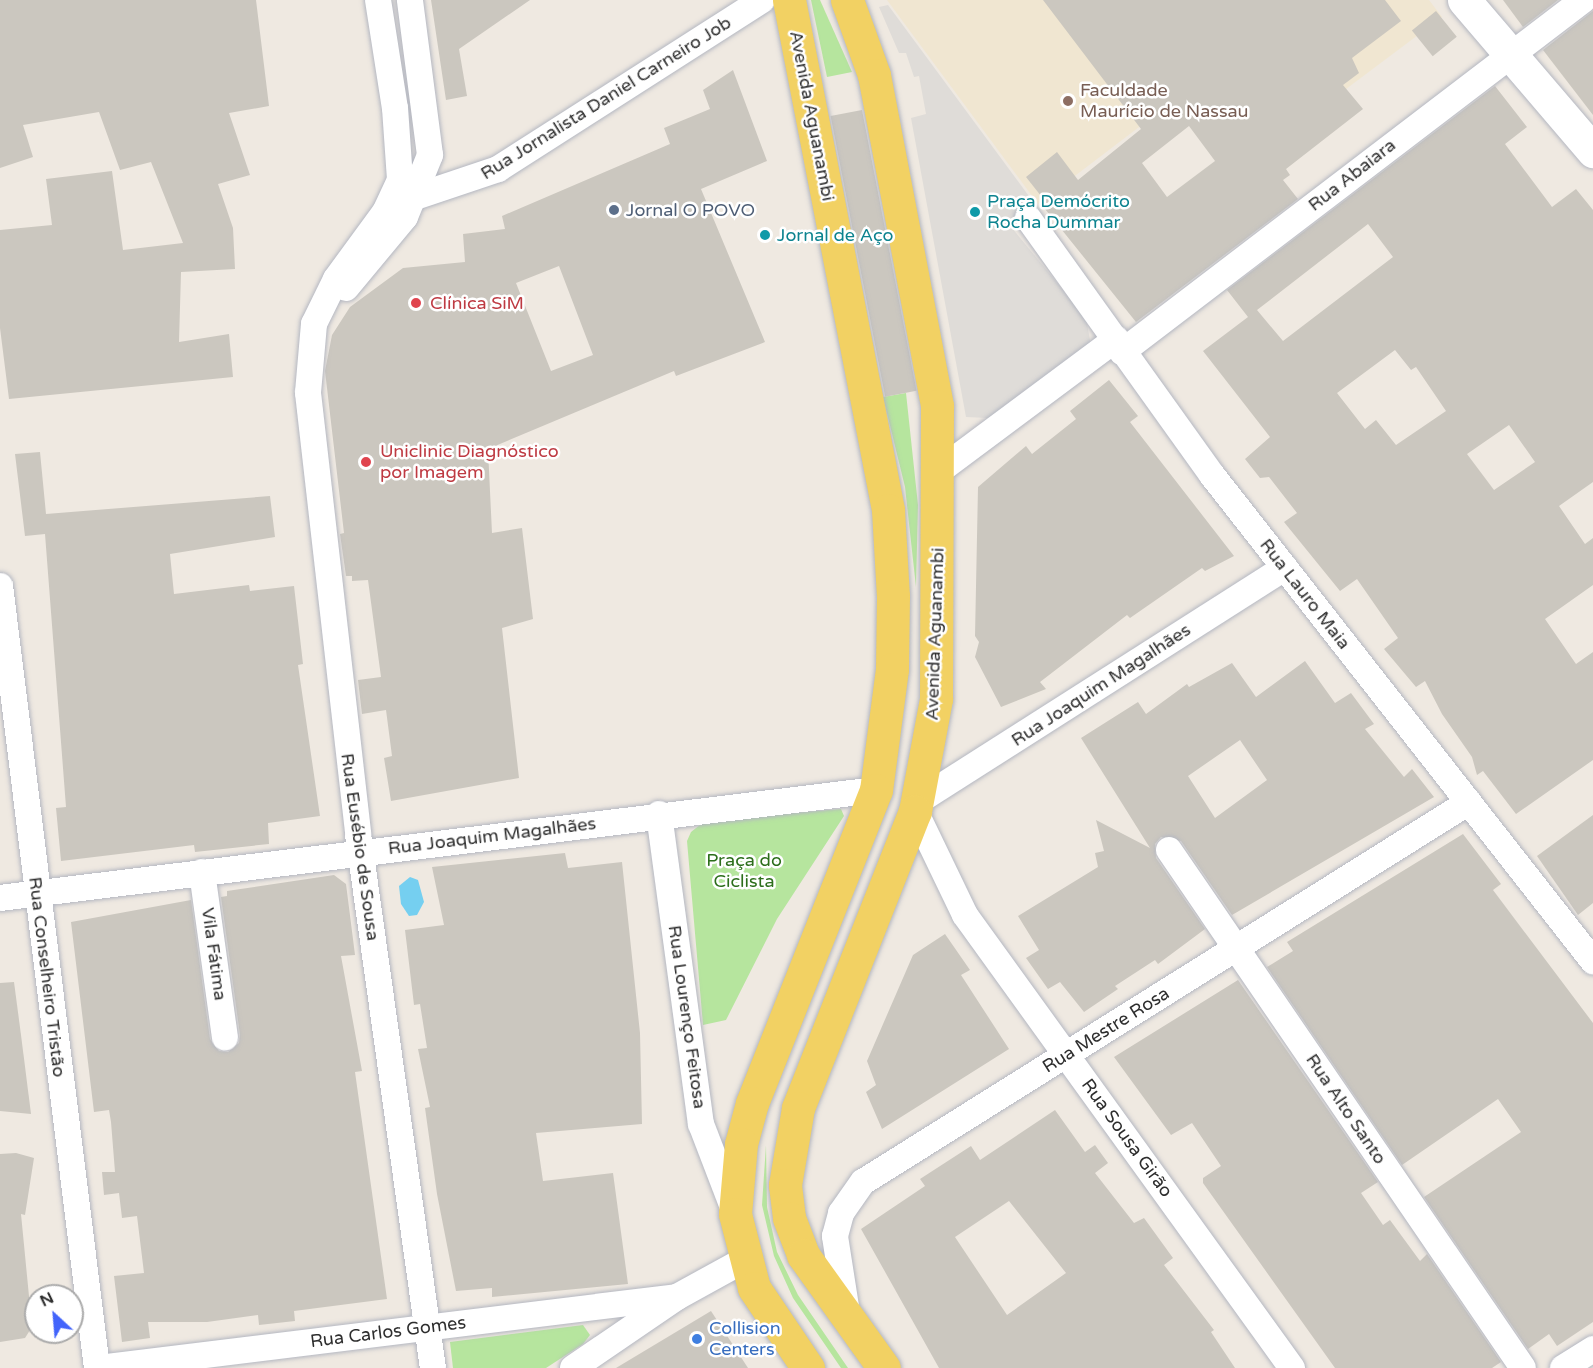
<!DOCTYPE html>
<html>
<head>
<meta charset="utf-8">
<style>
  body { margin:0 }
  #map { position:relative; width:1593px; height:1368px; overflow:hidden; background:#efe9e1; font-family:"Varela Round",sans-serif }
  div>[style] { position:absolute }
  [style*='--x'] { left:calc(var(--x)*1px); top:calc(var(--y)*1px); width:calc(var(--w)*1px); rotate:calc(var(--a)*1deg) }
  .education>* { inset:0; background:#f0e6d1 }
  .green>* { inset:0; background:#b6e59e }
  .plaza>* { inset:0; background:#dfdcd8 }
  .water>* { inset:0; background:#75cff0 }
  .building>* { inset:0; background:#cbc7bf; transform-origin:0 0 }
  .roads { filter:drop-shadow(0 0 2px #b4b7c1) drop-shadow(0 0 2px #b4b7c1) }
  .minor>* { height:26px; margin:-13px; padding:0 13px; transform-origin:13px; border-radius:13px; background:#fff }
  .secondary>* { height:33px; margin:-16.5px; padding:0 16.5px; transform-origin:16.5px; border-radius:16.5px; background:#fff }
  .primary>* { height:33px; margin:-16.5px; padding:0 16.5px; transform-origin:16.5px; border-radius:16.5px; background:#f2d163 }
  .dots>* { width:16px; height:16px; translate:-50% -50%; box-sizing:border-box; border:3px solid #fff; border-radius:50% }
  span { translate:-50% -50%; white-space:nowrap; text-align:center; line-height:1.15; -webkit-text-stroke:5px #fff; paint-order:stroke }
  .education-label { font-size:18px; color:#785e54 }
  .left { translate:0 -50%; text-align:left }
  .street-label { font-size:18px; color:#2e2e2e }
  .culture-label { font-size:18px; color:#0d838f }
  .service-label { font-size:18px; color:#4e5e75 }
  .health-label { font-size:18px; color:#be3a42 }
  .park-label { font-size:18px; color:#2c6e1b }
  .shop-label { font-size:18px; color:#366cbe }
  .north { position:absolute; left:24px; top:1284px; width:60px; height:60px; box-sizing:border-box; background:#fff; border:2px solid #ababab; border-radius:50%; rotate:334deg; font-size:16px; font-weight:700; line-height:24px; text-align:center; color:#2e2e2e }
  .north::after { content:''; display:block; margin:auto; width:21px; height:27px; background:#4264fb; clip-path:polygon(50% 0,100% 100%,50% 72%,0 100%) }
</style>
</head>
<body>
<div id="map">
  <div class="education">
    <div style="clip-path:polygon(887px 0,1429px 0,1442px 17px,1326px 104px,1147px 121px,1038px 204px)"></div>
  </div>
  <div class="green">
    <div style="clip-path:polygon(811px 0,820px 0,852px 72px,827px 77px)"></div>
    <div style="clip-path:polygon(906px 393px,918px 505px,916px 587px,905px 487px,883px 397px)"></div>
    <div style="clip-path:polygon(841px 809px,844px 816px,777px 919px,726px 1020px,703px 1025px,687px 841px,691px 832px,706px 820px)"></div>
    <div style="clip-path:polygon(766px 1145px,767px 1207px,777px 1252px,798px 1295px,848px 1368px,841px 1368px,793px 1298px,774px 1256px,762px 1205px)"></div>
    <div style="clip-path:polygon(583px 1325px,590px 1335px,583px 1344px,546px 1368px,453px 1368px,450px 1342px)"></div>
  </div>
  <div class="plaza">
    <div style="clip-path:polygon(888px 5px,1034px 203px,1007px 222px,1086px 318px,1091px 346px,988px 418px,966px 417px,911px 118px,926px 114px,919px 76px,914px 77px,906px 53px,899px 53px,879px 7px)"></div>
  </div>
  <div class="water">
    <div style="clip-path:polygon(410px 877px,418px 880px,424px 902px,417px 915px,409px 916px,401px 904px,399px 886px)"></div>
  </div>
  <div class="building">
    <div style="clip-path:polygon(0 0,256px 0,269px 106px,229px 113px,250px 175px,218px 184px,233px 228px,235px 269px,181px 272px,179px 342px,229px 334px,233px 377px,9px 399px,0 328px,0 230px,52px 225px,46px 179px,112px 171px,123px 250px,183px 243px,151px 162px,120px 170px,99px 112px,23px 125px,33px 157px,0 168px)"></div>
    <div style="clip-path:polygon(431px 0,530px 0,459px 49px,467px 96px,446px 100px)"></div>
    <div style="clip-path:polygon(evenodd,1043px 0,1385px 0,1401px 21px,1352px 58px,1359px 73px,1343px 85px,1363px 109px,1286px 169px,1290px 175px,1283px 180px,1298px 199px,1136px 322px,1041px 204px,1045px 201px,1026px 177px,1057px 152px,1078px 180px,1141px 129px,1043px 0,1189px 126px,1215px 161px,1167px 197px,1142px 163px,1189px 126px)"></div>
    <div style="clip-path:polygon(1503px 0,1558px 0,1523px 27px)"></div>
    <div style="left:1436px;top:11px;width:33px;height:31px;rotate:51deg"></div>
    <div style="clip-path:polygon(1593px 11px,1593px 115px,1543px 50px)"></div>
    <div style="clip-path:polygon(evenodd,733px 70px,767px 161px,701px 189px,765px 342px,676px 376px,674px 371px,488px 449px,492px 533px,522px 528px,533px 619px,502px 628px,519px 778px,391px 801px,384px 758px,392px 756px,386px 710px,362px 714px,358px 680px,381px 677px,368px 580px,352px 581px,352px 576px,346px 576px,340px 534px,344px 533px,325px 371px,332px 335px,350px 307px,403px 268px,465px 262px,463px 234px,505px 229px,502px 216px,670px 144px,664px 128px,710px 109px,703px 90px,733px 70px,559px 266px,593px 355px,551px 371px,516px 283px,559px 266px)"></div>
    <div style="clip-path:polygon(evenodd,1495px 86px,1527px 127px,1505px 144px,1552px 207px,1576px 189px,1593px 210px,1593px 482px,1559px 506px,1585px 544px,1593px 538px,1593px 585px,1545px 619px,1576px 664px,1593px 652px,1593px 760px,1516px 814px,1483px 771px,1477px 775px,1472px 757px,1442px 714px,1425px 681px,1416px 687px,1384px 649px,1398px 638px,1357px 579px,1340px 591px,1284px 522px,1297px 513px,1269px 477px,1260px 478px,1245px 459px,1270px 437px,1203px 351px,1248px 317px,1227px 290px,1495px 86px,1368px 224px,1393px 257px,1283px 341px,1257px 310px,1368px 224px,1495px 86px,1395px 350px,1411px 370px,1416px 367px,1446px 411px,1396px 445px,1376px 420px,1365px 429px,1337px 393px,1395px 350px,1495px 86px,1509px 425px,1535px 462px,1494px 490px,1467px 454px,1509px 425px)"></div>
    <div style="left:862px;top:110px;width:286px;height:32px;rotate:79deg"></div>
    <div style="clip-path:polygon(1109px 380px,1138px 416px,1130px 422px,1234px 556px,1205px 571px,1202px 568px,1130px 618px,1127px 615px,1040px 682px,1046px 689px,1001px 707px,975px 657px,979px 642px,975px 636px,978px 487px,1026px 446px,1032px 454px,1076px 419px,1070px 411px)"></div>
    <div style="clip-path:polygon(40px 452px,46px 514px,270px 496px,275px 537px,170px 554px,174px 594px,249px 585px,250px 591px,294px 586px,303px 664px,298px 665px,320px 816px,268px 823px,269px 844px,195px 852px,194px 845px,61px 861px,56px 808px,66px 807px,45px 534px,25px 536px,15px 454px)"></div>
    <div style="clip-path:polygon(evenodd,1305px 661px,1335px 703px,1351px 693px,1374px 724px,1365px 729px,1404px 777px,1412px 769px,1434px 797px,1232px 915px,1181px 841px,1161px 837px,1155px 844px,1156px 858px,1205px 929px,1158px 964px,1155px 960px,1115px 986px,1118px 989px,1084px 1012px,1060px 982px,1048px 989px,1026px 958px,1039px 950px,1018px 916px,1098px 867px,1095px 853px,1104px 851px,1096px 820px,1150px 848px,1081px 738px,1138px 702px,1146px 714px,1187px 684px,1189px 687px,1232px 663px,1256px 697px,1305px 661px,1240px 740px,1267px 780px,1215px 818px,1188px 776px,1240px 740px)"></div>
    <div style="clip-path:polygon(1593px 815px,1593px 903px,1578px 915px,1537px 856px)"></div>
    <div style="clip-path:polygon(1463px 834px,1501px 884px,1493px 890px,1593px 1023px,1593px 1322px,1557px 1346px,1549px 1334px,1528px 1349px,1424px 1197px,1521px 1132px,1498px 1099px,1402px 1165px,1267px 967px,1293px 951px,1287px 942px)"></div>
    <div style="clip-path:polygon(565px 853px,568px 868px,622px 862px,640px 1033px,642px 1124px,536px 1133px,543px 1181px,613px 1173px,628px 1284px,492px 1297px,492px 1288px,456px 1291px,437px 1194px,425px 1108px,430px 1107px,418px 1049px,427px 1048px,420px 1004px,414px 1005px,405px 930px,444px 925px,432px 867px)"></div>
    <div style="clip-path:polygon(334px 875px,346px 884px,355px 955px,341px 956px,362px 1071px,355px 1072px,387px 1299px,294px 1311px,295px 1321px,259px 1325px,258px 1315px,207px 1322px,148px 1322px,150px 1338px,122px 1342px,114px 1276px,144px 1273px,137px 1216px,122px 1218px,119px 1193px,104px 1195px,102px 1172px,115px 1172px,111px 1122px,109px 1110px,94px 1112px,71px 922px,191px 900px,210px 1039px,219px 1051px,228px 1052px,239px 1043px,240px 1035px,221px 897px,227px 896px,227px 891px)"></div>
    <div style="clip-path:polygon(945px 934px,970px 970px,961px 975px,1009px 1049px,882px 1129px,866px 1092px,876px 1085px,867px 1061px,913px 955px)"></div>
    <div style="clip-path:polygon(1238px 980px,1378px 1182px,1361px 1193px,1383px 1225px,1390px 1220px,1420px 1261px,1427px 1254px,1501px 1362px,1492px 1368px,1335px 1368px,1203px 1183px,1203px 1178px,1221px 1166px,1192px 1123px,1171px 1135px,1114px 1057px)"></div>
    <div style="clip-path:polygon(14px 982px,21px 1035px,31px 1114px,0 1111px,0 983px)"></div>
    <div style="clip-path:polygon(evenodd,1055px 1110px,1085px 1152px,1095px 1145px,1108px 1163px,1095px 1173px,1134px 1223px,1144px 1218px,1173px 1258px,1164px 1265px,1214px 1330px,1211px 1332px,1235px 1368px,939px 1368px,861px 1229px,925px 1186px,920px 1179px,971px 1146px,980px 1160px,1055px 1110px,1009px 1201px,1066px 1273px,1007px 1315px,955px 1237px,1009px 1201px)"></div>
    <div style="clip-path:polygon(16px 1153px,34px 1158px,25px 1215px,21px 1214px,32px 1327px,25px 1338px,0 1342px,0 1154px)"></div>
    <div style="clip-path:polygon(711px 1311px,748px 1368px,616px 1368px)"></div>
  </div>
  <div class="roads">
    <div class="minor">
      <div style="--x:378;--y:0;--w:109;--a:81.1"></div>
      <div style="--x:395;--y:108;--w:72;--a:86"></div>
      <div style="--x:400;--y:180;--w:35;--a:115"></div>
      <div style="--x:385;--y:212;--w:83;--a:126.2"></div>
      <div style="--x:336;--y:279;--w:50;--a:116.1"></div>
      <div style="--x:314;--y:324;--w:69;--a:95"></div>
      <div style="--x:308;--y:393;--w:444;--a:83.5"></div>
      <div style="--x:358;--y:834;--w:539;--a:82.01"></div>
      <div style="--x:412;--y:198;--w:91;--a:-18.6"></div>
      <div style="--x:498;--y:169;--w:313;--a:-32.6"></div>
      <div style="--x:1028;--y:218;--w:316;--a:54.4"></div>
      <div style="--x:1212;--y:475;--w:618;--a:51.91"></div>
      <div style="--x:346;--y:288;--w:92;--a:-50.3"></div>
      <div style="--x:405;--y:217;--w:67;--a:-68"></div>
      <div style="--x:430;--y:155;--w:156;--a:-97.4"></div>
      <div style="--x:1122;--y:352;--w:580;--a:-37.36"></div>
      <div style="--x:939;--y:471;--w:221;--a:-36.7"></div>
      <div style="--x:0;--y:586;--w:788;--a:82.93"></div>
      <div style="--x:917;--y:802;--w:436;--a:-32.5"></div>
      <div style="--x:915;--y:811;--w:115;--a:64.3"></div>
      <div style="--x:965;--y:915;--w:559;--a:54.18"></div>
      <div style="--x:659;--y:814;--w:313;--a:82.3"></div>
      <div style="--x:701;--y:1124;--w:92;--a:69"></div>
      <div style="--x:1169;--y:850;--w:627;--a:55.65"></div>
      <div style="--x:202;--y:872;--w:167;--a:82.1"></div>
      <div style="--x:0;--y:898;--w:883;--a:-7.03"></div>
      <div style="--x:847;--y:1313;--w:78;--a:-98.9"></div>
      <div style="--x:835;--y:1236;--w:24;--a:-75"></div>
      <div style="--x:841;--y:1213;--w:38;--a:-55"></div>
      <div style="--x:863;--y:1182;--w:715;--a:-32.09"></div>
      <div style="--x:99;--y:1368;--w:582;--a:-7"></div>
      <div style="--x:573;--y:1368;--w:126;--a:-34.3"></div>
      <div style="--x:677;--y:1297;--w:79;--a:-28.8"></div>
      <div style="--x:1563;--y:1368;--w:36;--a:-32"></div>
    </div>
    <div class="secondary">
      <div style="--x:1464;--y:0;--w:199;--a:49.5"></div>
    </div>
    <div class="primary">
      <div style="--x:789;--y:0;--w:520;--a:79.01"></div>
      <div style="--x:888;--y:510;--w:86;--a:86.7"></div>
      <div style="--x:893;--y:596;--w:73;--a:90.8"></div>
      <div style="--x:892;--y:669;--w:122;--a:97.5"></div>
      <div style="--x:876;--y:790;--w:337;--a:111.6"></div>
      <div style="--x:752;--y:1103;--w:42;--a:105"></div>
      <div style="--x:741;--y:1144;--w:70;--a:94.9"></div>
      <div style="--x:735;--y:1214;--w:76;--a:75.6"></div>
      <div style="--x:754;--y:1288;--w:97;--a:56"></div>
      <div style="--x:847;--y:0;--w:80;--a:70.2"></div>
      <div style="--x:874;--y:75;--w:337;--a:79.2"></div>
      <div style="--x:937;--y:406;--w:293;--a:90.2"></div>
      <div style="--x:936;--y:699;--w:114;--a:100.6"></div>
      <div style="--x:915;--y:811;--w:319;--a:111.5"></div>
      <div style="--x:798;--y:1108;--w:78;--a:99.6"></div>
      <div style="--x:785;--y:1185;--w:33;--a:83"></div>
      <div style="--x:789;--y:1218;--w:40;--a:69"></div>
      <div style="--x:803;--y:1255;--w:139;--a:54.4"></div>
    </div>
  </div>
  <div class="dots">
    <div style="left:1068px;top:101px;background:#8d6e63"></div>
    <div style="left:614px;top:210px;background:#5c6f8a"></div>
    <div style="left:975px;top:212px;background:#0f9aa8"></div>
    <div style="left:765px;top:235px;background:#0f9aa8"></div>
    <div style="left:416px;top:303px;background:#e0444e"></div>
    <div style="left:366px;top:462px;background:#e0444e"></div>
    <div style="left:697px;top:1339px;background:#3f7fe0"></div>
  </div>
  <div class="education-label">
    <span class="left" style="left:1080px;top:101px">Faculdade<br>Maurício de Nassau</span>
  </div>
  <div class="street-label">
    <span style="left:606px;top:98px;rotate:-32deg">Rua Jornalista Daniel Carneiro Job</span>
    <span style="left:812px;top:116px;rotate:79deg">Avenida Aguanambi</span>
    <span style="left:1352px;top:175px;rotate:-38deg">Rua Abaiara</span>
    <span style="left:1305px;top:594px;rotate:52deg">Rua Lauro Maia</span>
    <span style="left:935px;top:634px;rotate:-88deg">Avenida Aguanambi</span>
    <span style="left:1101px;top:685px;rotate:-33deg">Rua Joaquim Magalhães</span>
    <span style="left:492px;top:836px;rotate:-7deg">Rua Joaquim Magalhães</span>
    <span style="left:360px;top:847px;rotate:82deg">Rua Eusébio de Sousa</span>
    <span style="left:214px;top:954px;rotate:82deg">Vila Fátima</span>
    <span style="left:47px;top:977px;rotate:83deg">Rua Conselheiro Tristão</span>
    <span style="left:687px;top:1017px;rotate:82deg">Rua Lourenço Feitosa</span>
    <span style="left:1106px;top:1030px;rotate:-32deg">Rua Mestre Rosa</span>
    <span style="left:1346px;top:1109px;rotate:56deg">Rua Alto Santo</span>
    <span style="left:1127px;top:1138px;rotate:54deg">Rua Sousa Girão</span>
    <span style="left:388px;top:1332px;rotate:-7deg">Rua Carlos Gomes</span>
  </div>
  <div class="culture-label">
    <span class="left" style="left:987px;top:212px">Praça Demócrito<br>Rocha Dummar</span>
    <span class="left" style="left:777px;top:235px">Jornal de Aço</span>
  </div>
  <div class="service-label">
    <span class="left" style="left:626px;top:210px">Jornal O POVO</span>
  </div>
  <div class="health-label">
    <span class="left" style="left:430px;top:303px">Clínica SiM</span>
    <span class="left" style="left:380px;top:462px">Uniclinic Diagnóstico<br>por Imagem</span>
  </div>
  <div class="park-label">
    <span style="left:744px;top:871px">Praça do<br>Ciclista</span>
  </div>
  <div class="shop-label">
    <span class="left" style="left:709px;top:1339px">Collision<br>Centers</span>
  </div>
  <div class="north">N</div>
</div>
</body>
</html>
